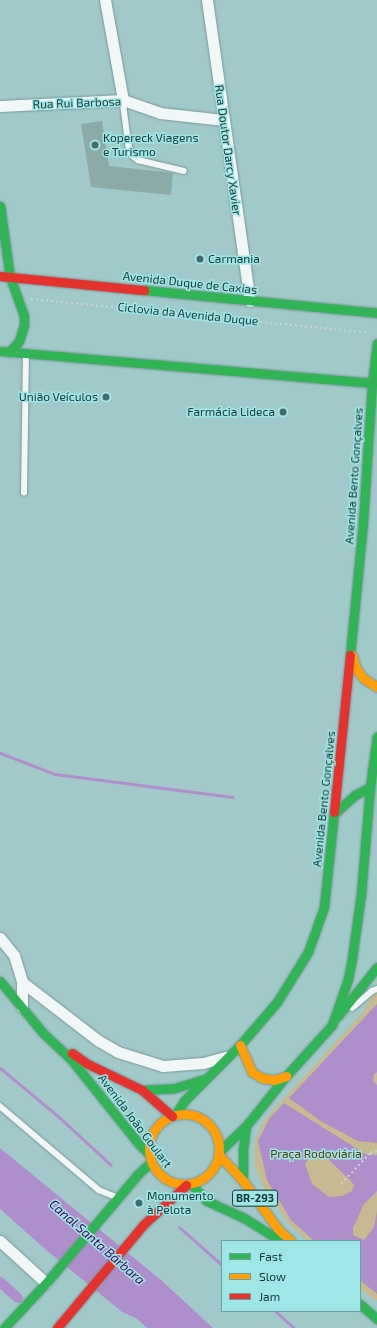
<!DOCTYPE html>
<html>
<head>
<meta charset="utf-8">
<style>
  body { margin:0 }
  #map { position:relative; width:377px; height:1328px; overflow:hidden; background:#a2c9c9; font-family:"Exo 2",sans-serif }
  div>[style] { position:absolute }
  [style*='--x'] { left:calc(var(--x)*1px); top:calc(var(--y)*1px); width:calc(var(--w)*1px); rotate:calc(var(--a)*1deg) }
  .green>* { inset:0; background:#c5ba90 }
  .water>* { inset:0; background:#af8ecc }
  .stream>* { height:3px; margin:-1.5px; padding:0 1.5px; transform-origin:1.5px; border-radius:1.5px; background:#af8ecc }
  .canal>* { height:10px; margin:-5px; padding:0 5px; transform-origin:5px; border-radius:5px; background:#af8ecc }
  .building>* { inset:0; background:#8caaa7 }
  .path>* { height:1.5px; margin-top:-0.75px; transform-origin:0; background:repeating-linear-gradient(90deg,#c6d3d3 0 2px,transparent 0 5px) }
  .roads { filter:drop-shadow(0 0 1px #789798) drop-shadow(0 0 1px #789798) }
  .lane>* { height:5.5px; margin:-2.75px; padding:0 2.75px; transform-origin:2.75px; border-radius:2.75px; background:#f1f7f7 }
  .street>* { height:11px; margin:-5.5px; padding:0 5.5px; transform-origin:5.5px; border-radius:5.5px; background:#f1f7f7 }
  .fast>* { height:9px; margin:-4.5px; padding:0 4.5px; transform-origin:4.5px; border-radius:4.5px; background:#30b455 }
  .slow>* { height:9px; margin:-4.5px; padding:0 4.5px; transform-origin:4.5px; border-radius:4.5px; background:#ff9f0a }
  .slow>.ring { margin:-4.5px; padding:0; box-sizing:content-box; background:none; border:9px solid #ff9f0a; border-radius:50% }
  .jam>* { height:9px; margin:-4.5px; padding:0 4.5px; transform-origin:4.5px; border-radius:4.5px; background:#e5322d }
  .dots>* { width:11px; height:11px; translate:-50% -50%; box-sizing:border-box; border:2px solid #9fe6e6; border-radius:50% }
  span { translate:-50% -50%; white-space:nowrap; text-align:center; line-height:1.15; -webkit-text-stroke:3px #9fe6e6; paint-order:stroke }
  .shield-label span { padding:1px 3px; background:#9fe6e6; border:1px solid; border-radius:3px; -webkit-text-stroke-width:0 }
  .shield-label { font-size:11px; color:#193636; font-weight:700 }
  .street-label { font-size:12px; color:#193636 }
  .poi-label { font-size:12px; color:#193636 }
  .left { translate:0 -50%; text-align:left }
  .right { translate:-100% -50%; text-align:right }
  .park-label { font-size:12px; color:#573c0e }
  .water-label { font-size:13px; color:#450259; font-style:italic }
  .legend { position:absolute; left:221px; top:1240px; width:140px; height:72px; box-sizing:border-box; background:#9fe6e6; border:1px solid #69a0a0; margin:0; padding:5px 7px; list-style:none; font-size:12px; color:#193636 }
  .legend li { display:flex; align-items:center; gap:8px; height:20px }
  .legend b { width:20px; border:1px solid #69a0a0 }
</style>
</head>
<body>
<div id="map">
  <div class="green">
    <div style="clip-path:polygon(377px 985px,377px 1302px,360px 1289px,360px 1241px,308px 1241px,288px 1223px,263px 1186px,254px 1164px,255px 1141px,264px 1120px,364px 1011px)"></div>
  </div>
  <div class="water">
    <div style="clip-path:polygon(377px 1004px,377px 1072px,374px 1074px,373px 1081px,377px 1085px,377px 1143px,358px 1141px,322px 1122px,289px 1098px)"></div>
    <div style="clip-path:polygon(evenodd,284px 1103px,367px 1155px,377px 1155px,377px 1191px,364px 1204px,353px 1228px,353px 1235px,364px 1240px,374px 1227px,377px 1211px,377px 1294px,360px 1280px,360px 1241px,314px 1241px,291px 1220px,267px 1180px,258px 1141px,269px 1119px,284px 1103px,311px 1155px,328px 1159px,351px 1181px,354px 1185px,352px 1191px,342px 1196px,329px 1197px,312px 1184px,305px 1164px,311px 1155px)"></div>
    <div style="clip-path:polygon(0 1148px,161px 1280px,213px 1328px,147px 1328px,136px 1318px,122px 1312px,45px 1249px,0 1209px)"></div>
  </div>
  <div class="stream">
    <div style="--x:0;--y:753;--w:59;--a:20.9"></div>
    <div style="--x:55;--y:774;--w:179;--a:7.4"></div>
    <div style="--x:0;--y:1068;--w:78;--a:39.8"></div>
    <div style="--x:60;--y:1118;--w:69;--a:42.7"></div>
    <div style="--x:179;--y:1227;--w:57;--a:41.5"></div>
    <div style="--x:275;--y:1311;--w:25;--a:42"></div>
  </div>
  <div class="canal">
    <div style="--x:0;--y:1282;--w:24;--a:42"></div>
  </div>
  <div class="building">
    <div style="clip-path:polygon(102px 121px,109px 166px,173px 173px,171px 195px,91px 187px,81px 124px)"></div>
  </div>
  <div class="path">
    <div style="--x:31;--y:299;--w:340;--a:5.7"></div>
    <div style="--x:341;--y:1184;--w:42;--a:-46.9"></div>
    <div style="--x:370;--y:1153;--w:7;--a:-16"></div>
  </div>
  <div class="roads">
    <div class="lane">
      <div style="--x:123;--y:100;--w:46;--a:82.6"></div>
      <div style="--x:129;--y:146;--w:9;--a:72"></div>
      <div style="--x:132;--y:155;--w:8;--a:40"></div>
      <div style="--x:138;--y:160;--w:47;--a:13.4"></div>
      <div style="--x:24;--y:493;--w:138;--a:-89.2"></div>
      <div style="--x:352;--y:1008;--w:26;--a:-40"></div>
      <div style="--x:372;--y:991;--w:5;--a:-22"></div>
      <div style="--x:0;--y:1106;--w:130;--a:40.3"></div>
      <div style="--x:99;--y:1190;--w:18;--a:22"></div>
    </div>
    <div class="street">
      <div style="--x:105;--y:0;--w:102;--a:79.8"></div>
      <div style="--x:207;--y:0;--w:304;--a:81.9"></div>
      <div style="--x:0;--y:106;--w:123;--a:-2.8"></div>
      <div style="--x:123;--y:100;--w:39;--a:19"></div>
      <div style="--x:160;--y:113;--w:64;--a:6.2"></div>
      <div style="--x:0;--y:938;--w:22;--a:51"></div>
      <div style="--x:14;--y:955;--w:28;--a:73"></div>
      <div style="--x:22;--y:982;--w:25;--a:90"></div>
      <div style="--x:22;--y:982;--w:97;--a:37.5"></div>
      <div style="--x:99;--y:1041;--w:22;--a:30"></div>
      <div style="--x:118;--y:1052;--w:47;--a:17.3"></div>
      <div style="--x:163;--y:1066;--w:40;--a:-4.3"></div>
      <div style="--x:203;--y:1063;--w:23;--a:-15"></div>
      <div style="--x:0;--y:1241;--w:62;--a:42.4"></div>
    </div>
    <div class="fast">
      <div style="--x:0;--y:206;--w:72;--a:82"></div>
      <div style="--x:10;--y:277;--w:41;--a:70.3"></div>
      <div style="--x:24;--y:316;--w:9;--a:90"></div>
      <div style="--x:24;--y:325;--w:17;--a:107"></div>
      <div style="--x:19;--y:341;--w:15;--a:132"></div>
      <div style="--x:144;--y:290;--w:234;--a:5.6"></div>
      <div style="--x:0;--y:351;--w:373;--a:4.9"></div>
      <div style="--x:350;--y:655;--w:134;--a:-84.4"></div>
      <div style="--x:363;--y:522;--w:139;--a:-86.3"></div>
      <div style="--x:372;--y:383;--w:40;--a:-82.9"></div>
      <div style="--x:335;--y:813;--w:27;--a:-42"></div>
      <div style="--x:355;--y:795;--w:17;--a:-28"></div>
      <div style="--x:0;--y:981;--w:67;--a:50.4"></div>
      <div style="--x:43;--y:1033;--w:37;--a:43"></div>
      <div style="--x:70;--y:1058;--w:109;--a:51.3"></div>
      <div style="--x:138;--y:1143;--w:16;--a:45"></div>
      <div style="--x:337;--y:1017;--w:64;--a:-51.3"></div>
      <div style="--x:142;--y:1090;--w:33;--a:-3"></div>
      <div style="--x:175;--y:1088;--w:30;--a:-17"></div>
      <div style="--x:175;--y:1115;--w:17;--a:-57"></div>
      <div style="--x:184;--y:1101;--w:79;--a:-45"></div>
      <div style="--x:240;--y:1045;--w:57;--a:-49.3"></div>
      <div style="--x:277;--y:1002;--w:59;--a:-58.2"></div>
      <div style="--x:308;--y:952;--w:48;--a:-70.4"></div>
      <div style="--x:324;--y:907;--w:96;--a:-84"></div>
      <div style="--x:220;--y:1151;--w:36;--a:-44"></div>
      <div style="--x:246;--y:1126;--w:64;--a:-51.3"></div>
      <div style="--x:286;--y:1076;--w:69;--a:-48"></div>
      <div style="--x:332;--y:1025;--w:49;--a:-70.8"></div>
      <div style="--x:348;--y:979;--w:21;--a:-79"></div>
      <div style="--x:352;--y:958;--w:65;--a:-82"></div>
      <div style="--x:361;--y:894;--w:107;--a:-85.2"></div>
      <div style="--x:370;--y:787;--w:51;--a:-82.2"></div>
      <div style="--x:243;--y:1181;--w:31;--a:-90"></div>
      <div style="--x:243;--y:1150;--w:24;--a:-83"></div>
      <div style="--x:191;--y:1184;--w:23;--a:47"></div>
      <div style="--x:207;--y:1201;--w:41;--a:24.7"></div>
      <div style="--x:244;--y:1218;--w:44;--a:31.9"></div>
      <div style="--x:360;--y:1304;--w:23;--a:41"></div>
      <div style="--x:4;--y:1328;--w:62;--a:-47"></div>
      <div style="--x:46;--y:1283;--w:143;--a:-49.8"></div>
      <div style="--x:138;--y:1174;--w:18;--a:-43"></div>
    </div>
    <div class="slow">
      <div style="--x:352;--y:655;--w:14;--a:73"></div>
      <div style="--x:356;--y:668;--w:12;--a:55"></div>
      <div style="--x:363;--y:678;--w:17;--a:33"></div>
      <div style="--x:240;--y:1045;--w:30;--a:66"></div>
      <div style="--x:252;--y:1072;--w:12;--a:31"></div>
      <div style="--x:262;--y:1078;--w:12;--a:9"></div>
      <div style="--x:274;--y:1080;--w:13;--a:-18"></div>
      <div class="ring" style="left:149px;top:1114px;width:61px;height:61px"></div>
      <div style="--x:219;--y:1155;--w:35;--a:47"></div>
      <div style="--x:243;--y:1181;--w:59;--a:53.9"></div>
      <div style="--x:278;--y:1229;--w:18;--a:43"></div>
    </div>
    <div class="jam">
      <div style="--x:0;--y:276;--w:145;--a:5.6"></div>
      <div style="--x:334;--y:812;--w:158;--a:-84.2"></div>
      <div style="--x:72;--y:1053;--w:19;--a:35"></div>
      <div style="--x:88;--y:1064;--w:60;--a:25.7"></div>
      <div style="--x:142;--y:1090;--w:40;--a:41"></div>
      <div style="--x:57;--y:1328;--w:134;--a:-50.1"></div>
      <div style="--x:143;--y:1225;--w:59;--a:-42.9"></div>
    </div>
  </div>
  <div class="dots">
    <div style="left:95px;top:145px;background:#496969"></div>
    <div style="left:200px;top:259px;background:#496969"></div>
    <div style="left:106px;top:397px;background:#496969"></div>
    <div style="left:283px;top:412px;background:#496969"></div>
    <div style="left:139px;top:1203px;background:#496969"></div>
  </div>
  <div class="shield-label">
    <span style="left:255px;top:1198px">BR-293</span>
  </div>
  <div class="street-label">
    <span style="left:77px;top:103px;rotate:-2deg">Rua Rui Barbosa</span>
    <span style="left:228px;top:150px;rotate:82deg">Rua Doutor Darcy Xavier</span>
    <span style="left:190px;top:283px;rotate:6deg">Avenida Duque de Caxias</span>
    <span style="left:188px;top:314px;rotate:6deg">Ciclovia da Avenida Duque</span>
    <span style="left:354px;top:476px;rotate:-86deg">Avenida Bento Gonçalves</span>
    <span style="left:324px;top:799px;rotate:-84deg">Avenida Bento Gonçalves</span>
    <span style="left:135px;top:1121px;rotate:53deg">Avenida João Goulart</span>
  </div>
  <div class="poi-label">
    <span class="left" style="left:103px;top:145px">Kopereck Viagens<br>e Turismo</span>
    <span class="left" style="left:208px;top:259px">Carmania</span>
    <span class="right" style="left:98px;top:397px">União Veículos</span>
    <span class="right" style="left:275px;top:412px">Farmácia Lideca</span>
    <span class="left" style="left:147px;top:1203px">Monumento<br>à Pelota</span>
  </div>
  <div class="park-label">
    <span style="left:316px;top:1154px">Praça Rodoviária</span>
  </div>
  <div class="water-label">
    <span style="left:97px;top:1242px;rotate:41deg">Canal Santa Bárbara</span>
  </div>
  <ul class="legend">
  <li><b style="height:5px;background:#30b455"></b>Fast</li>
  <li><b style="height:5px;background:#ff9f0a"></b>Slow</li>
  <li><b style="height:5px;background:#e5322d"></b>Jam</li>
  </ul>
</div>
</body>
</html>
